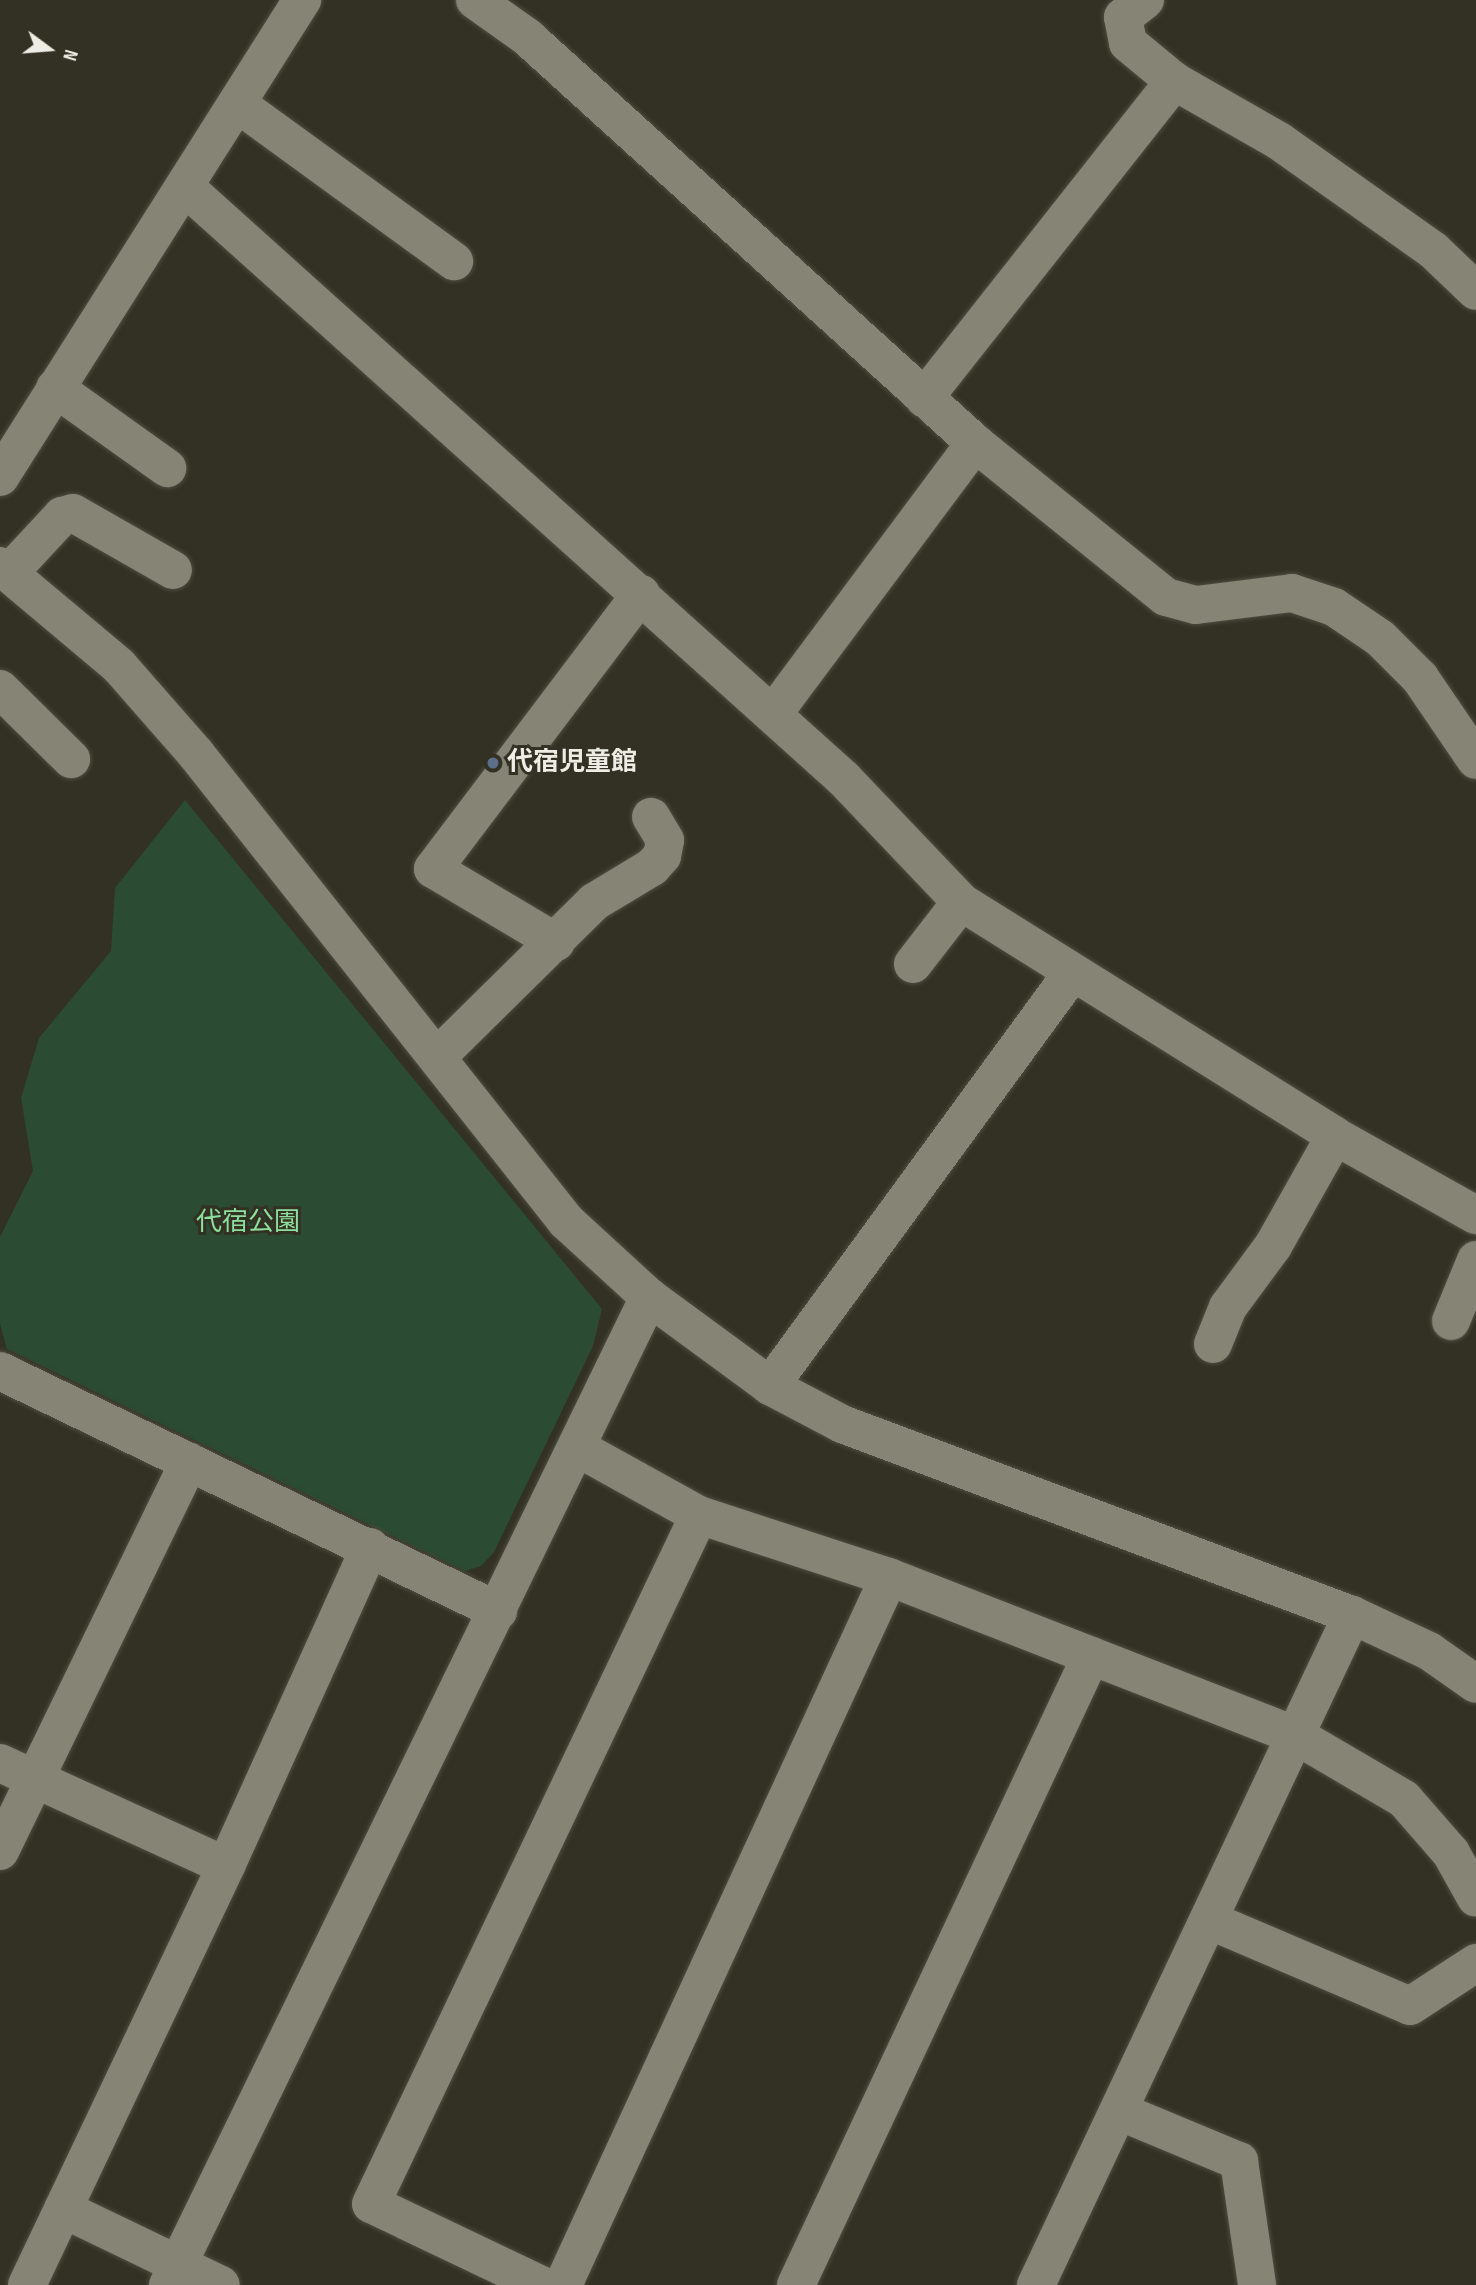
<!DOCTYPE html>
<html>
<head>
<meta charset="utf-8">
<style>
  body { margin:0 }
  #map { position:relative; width:1476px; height:2285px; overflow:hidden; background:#333124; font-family:"Sofia Sans Condensed","Noto Sans JP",sans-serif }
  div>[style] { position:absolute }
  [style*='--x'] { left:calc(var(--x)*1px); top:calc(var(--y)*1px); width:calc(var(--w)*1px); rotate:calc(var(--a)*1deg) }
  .green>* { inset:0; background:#2b4b32 }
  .roads { filter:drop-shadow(0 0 2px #4e4c41) drop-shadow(0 0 2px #4e4c41) }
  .minor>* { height:38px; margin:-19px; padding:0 19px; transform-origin:19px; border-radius:19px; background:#868475 }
  .dots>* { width:19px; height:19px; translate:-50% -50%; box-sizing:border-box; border:4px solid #333124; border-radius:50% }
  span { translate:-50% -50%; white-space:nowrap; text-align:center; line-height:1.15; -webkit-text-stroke:6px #333124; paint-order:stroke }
  .poi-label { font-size:26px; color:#eeede5; font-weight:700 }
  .left { translate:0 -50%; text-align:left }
  .park-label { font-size:26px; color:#8cdf9d }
  .north { position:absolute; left:14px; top:14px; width:70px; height:70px; -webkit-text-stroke:5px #333124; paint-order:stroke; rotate:106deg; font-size:19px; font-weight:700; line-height:28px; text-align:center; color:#eeede5 }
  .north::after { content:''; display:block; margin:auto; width:24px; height:32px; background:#eeede5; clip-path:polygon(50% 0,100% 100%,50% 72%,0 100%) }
</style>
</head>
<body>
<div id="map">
  <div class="green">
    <div style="clip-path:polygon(185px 800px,602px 1309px,593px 1346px,494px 1552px,481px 1566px,465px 1571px,7px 1349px,0 1324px,0 1237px,33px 1171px,21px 1098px,39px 1038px,111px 951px,115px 888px)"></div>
  </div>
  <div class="roads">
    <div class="minor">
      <div style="--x:475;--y:0;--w:64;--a:35.4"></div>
      <div style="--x:527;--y:37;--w:605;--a:42.18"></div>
      <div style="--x:975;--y:443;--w:245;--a:38.9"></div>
      <div style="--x:1166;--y:597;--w:31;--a:15"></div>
      <div style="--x:1196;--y:605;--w:97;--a:-7.1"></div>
      <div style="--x:1292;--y:593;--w:44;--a:18.4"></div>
      <div style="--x:1334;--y:607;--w:55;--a:34"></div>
      <div style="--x:1380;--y:638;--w:57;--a:45"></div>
      <div style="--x:1420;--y:678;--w:99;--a:55.7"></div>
      <div style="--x:1145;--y:0;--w:28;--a:142"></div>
      <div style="--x:1123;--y:17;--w:26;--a:79"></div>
      <div style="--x:1128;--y:43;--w:60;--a:39.6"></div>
      <div style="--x:1174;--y:81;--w:121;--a:29.7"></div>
      <div style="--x:1279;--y:141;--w:189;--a:35.3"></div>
      <div style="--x:1433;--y:250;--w:59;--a:43.6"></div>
      <div style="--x:239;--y:105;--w:266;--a:36"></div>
      <div style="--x:185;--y:187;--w:886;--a:41.93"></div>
      <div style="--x:844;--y:779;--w:170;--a:46.4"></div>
      <div style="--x:961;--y:902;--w:441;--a:32"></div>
      <div style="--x:1335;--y:1136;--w:162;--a:29.3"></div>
      <div style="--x:55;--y:388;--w:138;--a:35.5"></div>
      <div style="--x:924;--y:398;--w:404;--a:-51.7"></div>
      <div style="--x:0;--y:477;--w:565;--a:-57.66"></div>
      <div style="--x:0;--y:566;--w:155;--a:40"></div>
      <div style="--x:119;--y:666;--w:117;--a:48.8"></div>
      <div style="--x:196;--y:754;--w:596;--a:51.61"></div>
      <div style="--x:566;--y:1221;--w:113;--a:42.5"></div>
      <div style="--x:649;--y:1297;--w:150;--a:36.3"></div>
      <div style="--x:770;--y:1386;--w:81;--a:27.8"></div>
      <div style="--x:842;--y:1424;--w:545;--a:20.53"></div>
      <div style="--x:1352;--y:1615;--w:85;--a:25.1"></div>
      <div style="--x:1429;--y:1651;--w:57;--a:35.1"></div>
      <div style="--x:9;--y:573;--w:78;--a:-47.1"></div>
      <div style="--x:62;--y:516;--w:11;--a:-15"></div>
      <div style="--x:73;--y:513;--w:115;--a:29.7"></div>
      <div style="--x:0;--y:689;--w:100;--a:44.6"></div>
      <div style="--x:773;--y:714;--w:338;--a:-53.3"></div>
      <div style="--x:556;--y:942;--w:143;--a:-149.3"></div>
      <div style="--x:433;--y:869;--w:345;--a:-52.9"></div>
      <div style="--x:913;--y:964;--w:78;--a:-52.3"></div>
      <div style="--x:437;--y:1057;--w:221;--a:-44.6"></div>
      <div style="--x:594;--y:902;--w:68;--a:-31.1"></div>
      <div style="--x:652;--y:867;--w:15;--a:-48"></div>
      <div style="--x:662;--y:856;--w:16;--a:-79"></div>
      <div style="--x:665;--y:840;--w:27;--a:-121"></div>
      <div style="--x:1451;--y:1321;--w:66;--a:-67.7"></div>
      <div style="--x:1213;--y:1344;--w:40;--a:-68"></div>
      <div style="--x:1228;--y:1307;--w:76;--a:-53.6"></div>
      <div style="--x:1273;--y:1246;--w:126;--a:-60.6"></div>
      <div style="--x:0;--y:1371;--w:553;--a:25.73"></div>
      <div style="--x:770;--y:1386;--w:512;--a:-53.82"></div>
      <div style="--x:578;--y:1448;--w:138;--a:29"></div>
      <div style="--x:699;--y:1515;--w:200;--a:18.1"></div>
      <div style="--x:889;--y:1577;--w:436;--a:21.3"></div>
      <div style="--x:1295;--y:1735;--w:126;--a:30.4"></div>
      <div style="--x:1404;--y:1799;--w:72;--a:49"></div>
      <div style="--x:1451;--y:1853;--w:51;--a:60.9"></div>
      <div style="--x:0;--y:1763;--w:248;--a:24.5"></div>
      <div style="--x:0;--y:1851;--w:433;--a:-64.1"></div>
      <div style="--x:1211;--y:1921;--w:216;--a:23.1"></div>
      <div style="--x:1410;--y:2006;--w:79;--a:-33.1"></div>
      <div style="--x:1121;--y:2112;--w:128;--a:22.6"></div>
      <div style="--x:1239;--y:2161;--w:125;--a:81.7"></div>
      <div style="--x:63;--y:2209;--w:175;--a:25.7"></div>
      <div style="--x:27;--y:2285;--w:464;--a:-64.6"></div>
      <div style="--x:226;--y:1866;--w:350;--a:-65.7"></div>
      <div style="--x:168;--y:2285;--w:1099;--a:-64.04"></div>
      <div style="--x:541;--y:2285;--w:188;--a:-154.5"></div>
      <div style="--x:371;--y:2204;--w:763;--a:-64.54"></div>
      <div style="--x:563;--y:2285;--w:779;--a:-65.28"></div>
      <div style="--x:796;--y:2285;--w:695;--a:-64.87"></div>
      <div style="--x:1036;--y:2285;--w:741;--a:-64.75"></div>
    </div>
  </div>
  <div class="dots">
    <div style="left:493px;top:763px;background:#5c6f8a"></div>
  </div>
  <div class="poi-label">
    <span class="left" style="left:507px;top:763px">代宿児童館</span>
  </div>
  <div class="park-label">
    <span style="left:248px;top:1223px">代宿公園</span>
  </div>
  <div class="north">N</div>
</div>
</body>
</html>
